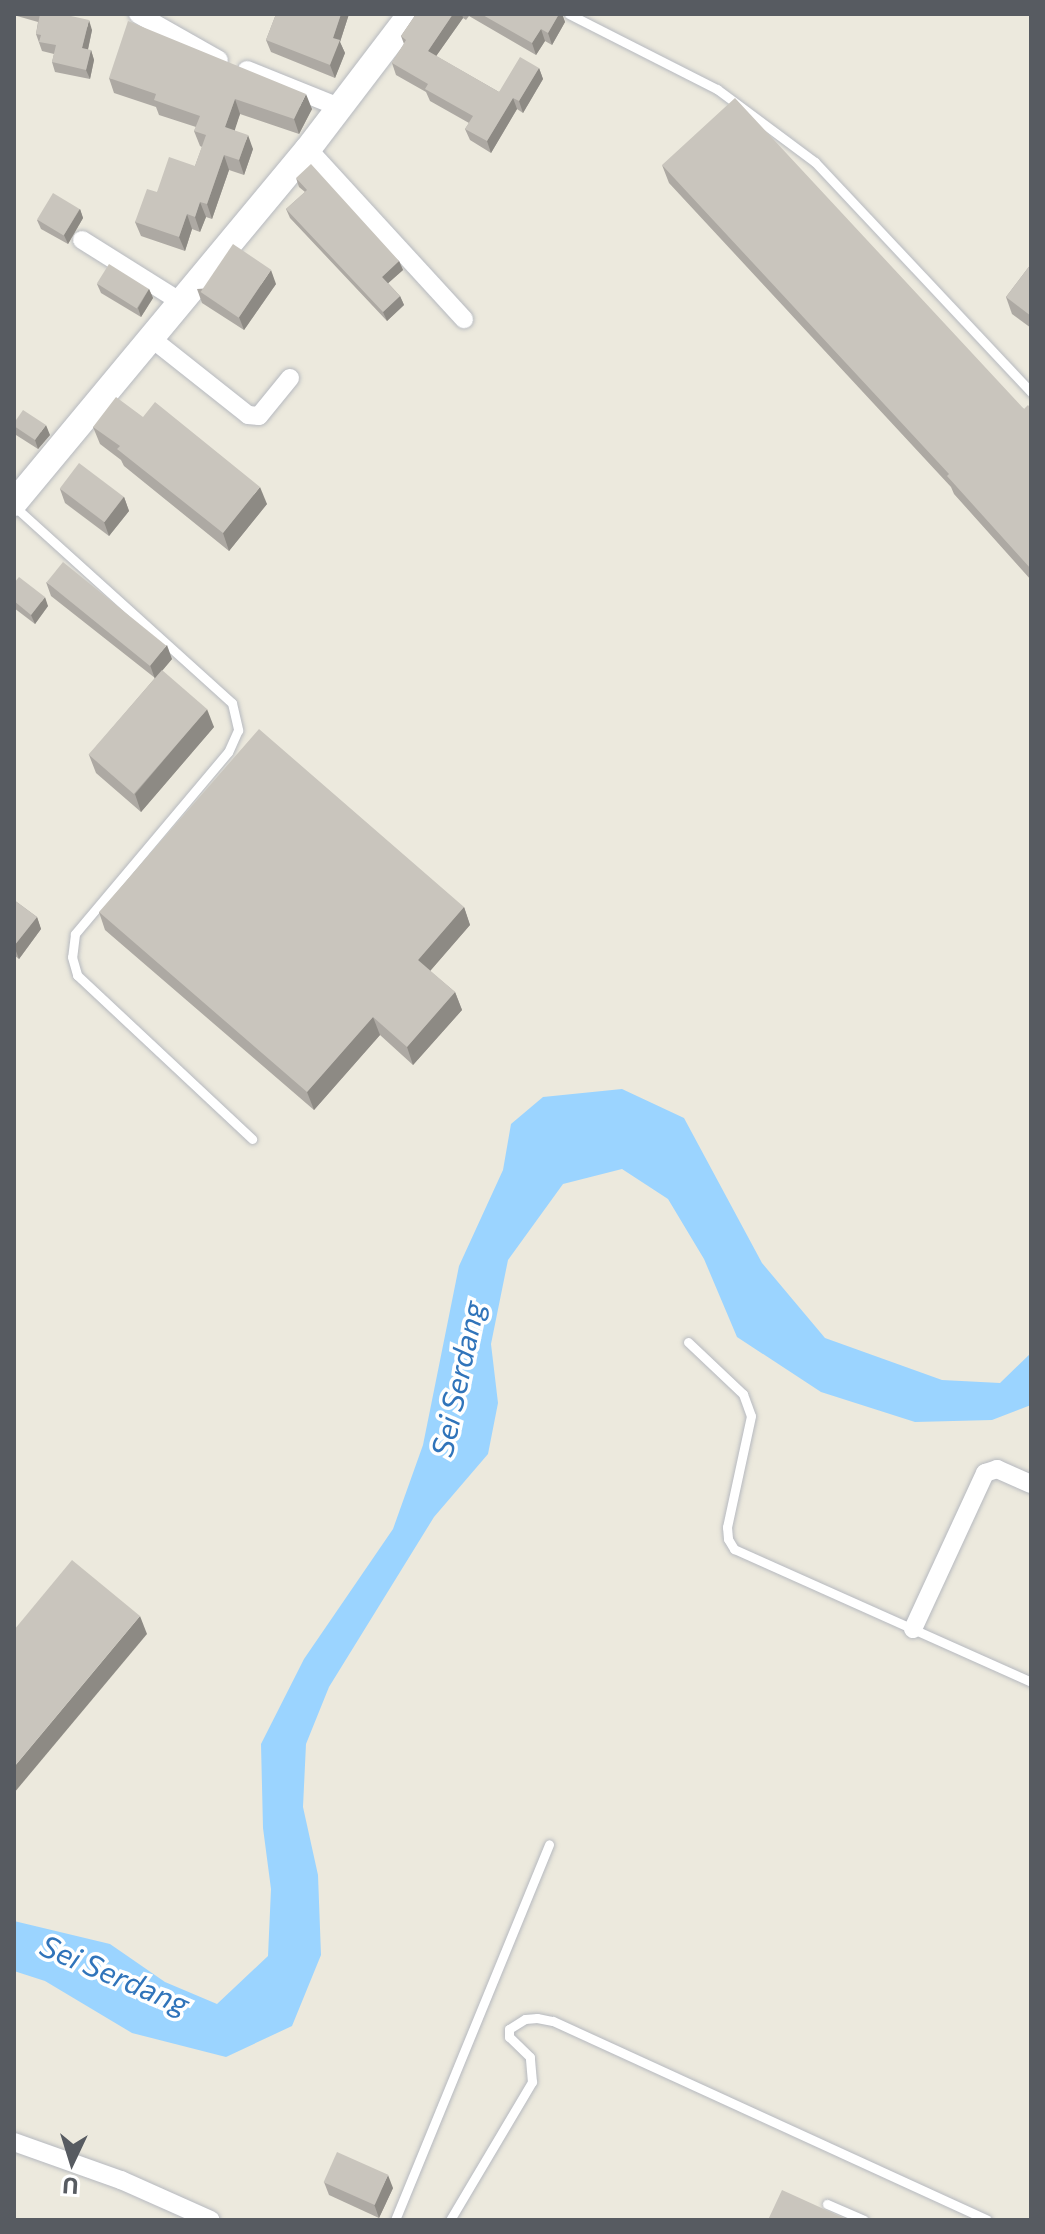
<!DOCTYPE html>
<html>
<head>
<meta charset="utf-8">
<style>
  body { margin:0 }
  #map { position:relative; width:1045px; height:2234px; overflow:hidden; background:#ece9dd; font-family:Commissioner,sans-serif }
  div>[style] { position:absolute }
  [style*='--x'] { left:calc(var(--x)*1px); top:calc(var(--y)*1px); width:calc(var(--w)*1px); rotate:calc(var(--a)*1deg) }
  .water>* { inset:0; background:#9bd4ff }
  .roads { filter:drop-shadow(0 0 2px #b6b9bf) drop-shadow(0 0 2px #b6b9bf) }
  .lane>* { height:9px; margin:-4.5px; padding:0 4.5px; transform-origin:4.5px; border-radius:4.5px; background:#fff }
  .street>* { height:18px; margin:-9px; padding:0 9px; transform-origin:9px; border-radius:9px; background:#fff }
  .secondary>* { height:26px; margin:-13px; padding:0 13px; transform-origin:13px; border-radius:13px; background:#fff }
  .wall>* { inset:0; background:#ada9a3 }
  .shaded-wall>* { inset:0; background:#8d8a84 }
  .building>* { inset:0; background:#c9c5bd; transform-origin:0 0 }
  span { translate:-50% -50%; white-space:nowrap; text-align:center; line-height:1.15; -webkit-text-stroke:7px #fff; paint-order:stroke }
  .water-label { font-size:30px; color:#3074ba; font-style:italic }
  .frame { position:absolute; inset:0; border:16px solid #575b61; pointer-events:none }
  .north { position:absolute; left:32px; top:2122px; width:80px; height:80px; -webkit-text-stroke:6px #fff; paint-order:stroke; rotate:184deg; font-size:22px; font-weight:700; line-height:32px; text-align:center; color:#575b61 }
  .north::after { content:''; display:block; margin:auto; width:28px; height:36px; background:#575b61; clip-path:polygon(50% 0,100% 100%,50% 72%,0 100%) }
</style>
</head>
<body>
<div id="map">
  <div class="water">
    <div style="clip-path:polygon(622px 1089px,684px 1118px,762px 1263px,825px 1338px,942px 1380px,1000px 1383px,1031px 1353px,1031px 1405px,992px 1420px,915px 1422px,821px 1392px,737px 1337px,704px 1259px,668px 1199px,622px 1169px,563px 1184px,508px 1260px,491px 1344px,498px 1403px,488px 1454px,434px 1517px,329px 1687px,306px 1744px,303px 1807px,318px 1875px,321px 1955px,292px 2026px,226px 2057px,132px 2033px,45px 1981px,14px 1971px,14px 1921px,110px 1944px,165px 1982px,217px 2004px,268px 1956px,271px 1889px,263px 1828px,261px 1744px,304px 1659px,393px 1529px,423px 1445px,459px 1266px,503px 1170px,511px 1124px,543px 1097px)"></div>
  </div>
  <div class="roads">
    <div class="lane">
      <div style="--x:569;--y:14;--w:166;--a:26.9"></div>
      <div style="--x:717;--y:89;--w:122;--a:36.7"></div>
      <div style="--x:815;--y:162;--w:316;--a:46.8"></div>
      <div style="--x:14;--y:506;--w:294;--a:42.1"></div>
      <div style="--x:232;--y:703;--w:28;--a:77"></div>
      <div style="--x:238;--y:730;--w:24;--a:114"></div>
      <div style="--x:228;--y:752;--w:238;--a:130.1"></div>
      <div style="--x:75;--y:934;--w:23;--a:97"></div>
      <div style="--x:72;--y:957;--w:19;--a:74"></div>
      <div style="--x:77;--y:975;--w:240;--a:43.1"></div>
      <div style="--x:688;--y:1342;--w:76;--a:43.4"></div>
      <div style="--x:743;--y:1394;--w:23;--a:70"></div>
      <div style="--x:751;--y:1416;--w:114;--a:102.2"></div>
      <div style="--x:727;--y:1527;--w:12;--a:85"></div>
      <div style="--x:728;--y:1539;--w:12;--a:59"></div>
      <div style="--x:734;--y:1549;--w:325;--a:24.1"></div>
      <div style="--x:827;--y:2204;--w:40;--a:23.4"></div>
      <div style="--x:395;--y:2220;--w:406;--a:-67.7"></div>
      <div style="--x:450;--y:2220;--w:161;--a:-59.3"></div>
      <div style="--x:532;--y:2082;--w:25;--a:-95"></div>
      <div style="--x:530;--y:2057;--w:29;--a:-136"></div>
      <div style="--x:509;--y:2037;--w:8;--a:-90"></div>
      <div style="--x:509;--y:2029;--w:19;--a:-32"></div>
      <div style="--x:525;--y:2019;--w:12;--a:-5"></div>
      <div style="--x:537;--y:2018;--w:16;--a:11"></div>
      <div style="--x:553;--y:2021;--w:477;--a:24.6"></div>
    </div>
    <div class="street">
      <div style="--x:138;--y:14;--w:93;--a:29.6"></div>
      <div style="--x:247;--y:70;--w:101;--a:22"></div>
      <div style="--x:308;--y:149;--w:231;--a:47.5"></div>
      <div style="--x:82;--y:240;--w:117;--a:32.1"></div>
      <div style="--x:151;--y:338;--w:124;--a:38.4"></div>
      <div style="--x:248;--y:415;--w:11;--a:5"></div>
      <div style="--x:259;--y:416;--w:49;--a:-50.8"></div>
      <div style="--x:913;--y:1629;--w:172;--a:-65.2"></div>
      <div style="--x:985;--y:1473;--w:13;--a:-18"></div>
      <div style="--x:997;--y:1469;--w:37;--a:24"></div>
      <div style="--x:14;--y:2142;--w:114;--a:19.6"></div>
      <div style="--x:121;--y:2180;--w:98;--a:24"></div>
    </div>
    <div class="secondary">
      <div style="--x:14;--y:503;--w:460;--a:-50.3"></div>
      <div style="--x:308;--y:149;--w:170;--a:-52.7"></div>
    </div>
  </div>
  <div class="wall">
    <div style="clip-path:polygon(17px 14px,66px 14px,92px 30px,88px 50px,91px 50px,94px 60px,90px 79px,55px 72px,52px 62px,54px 54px,42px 51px,36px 34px,38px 22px,17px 16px)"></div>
    <div style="clip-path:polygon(276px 14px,349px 14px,340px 42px,345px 53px,335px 78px,271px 52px,266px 40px)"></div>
    <div style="clip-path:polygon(416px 14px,562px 14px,565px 22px,552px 45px,545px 41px,536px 55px,469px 16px,466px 20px,463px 18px,436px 56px,499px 92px,539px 68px,543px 79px,523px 113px,517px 109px,491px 153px,470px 140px,465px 129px,469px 123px,430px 101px,426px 92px,396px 75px,392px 63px,404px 44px,401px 36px)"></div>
    <div style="clip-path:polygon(109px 78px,312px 109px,299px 134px,240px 114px,234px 130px,253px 149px,244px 175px,229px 170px,212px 219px,206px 217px,200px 232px,192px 229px,185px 251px,141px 236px,135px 222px,157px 192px,195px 166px,202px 147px,200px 146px,194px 131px,196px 127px,159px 115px,156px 107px,114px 93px)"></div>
    <div style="clip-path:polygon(662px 165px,1024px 409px,1031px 409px,1031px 580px,954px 494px,951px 487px,669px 183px)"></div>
    <div style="clip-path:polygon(296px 178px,399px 261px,403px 270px,388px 283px,400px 296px,404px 305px,387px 321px,290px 218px,286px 209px,305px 192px,299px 187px)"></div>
    <div style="clip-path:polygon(80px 209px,83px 218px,68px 244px,41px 229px,37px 220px)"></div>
    <div style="clip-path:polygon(1031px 264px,1031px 328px,1012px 314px,1006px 297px)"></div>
    <div style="clip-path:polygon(97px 284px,149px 289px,153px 298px,141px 317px,101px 293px)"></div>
    <div style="clip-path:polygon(276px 284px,244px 330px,202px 303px,197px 289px)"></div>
    <div style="clip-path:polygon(143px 417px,267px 504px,229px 551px,124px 466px,121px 460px,100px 444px,93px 427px)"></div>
    <div style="clip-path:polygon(14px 423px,50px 435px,38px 449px,16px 435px,14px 429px)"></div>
    <div style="clip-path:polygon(60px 489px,124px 497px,129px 511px,109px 536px,65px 503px)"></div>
    <div style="clip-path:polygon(46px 582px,172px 659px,162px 671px,214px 727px,141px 812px,96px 773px,89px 755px,155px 678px,51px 596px)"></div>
    <div style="clip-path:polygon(14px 583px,48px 606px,35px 624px,14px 608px)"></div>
    <div style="clip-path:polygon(14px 900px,37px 917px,41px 929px,19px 959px,14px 955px)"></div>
    <div style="clip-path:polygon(464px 907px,470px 925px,430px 971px,455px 992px,462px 1010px,413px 1065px,380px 1035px,314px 1110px,105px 930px,99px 912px)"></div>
    <div style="clip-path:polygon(324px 2182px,393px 2188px,379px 2218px,329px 2195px)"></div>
  </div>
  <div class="shaded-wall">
    <div style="clip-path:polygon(341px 14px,349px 14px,340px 42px,345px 53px,335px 78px,330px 65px,333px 38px)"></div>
    <div style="clip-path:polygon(453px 14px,462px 14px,463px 18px,432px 62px,428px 51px)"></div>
    <div style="clip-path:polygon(559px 14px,562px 14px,565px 22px,552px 45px,548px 33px)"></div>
    <div style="clip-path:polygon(89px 20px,92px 30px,86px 58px,82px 48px)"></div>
    <div style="clip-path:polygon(541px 29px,545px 41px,536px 55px,532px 43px)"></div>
    <div style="clip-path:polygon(91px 50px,94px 60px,90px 79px,86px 70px)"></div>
    <div style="clip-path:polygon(539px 68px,543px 79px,523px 113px,519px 101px)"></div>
    <div style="clip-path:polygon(306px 94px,312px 109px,299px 134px,294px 119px)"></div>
    <div style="clip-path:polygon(513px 98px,517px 109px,491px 153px,487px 141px)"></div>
    <div style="clip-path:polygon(235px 99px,240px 114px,231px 142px,225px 127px)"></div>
    <div style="clip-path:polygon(248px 135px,253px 149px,244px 175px,239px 160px)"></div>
    <div style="clip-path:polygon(224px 155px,229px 170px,212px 219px,207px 204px)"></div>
    <div style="clip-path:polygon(200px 202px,206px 217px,200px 232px,195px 217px)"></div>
    <div style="clip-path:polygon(80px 209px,83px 218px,68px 244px,64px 235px)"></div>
    <div style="clip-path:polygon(187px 214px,192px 229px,185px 251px,179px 237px)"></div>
    <div style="clip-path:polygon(399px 261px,403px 270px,385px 286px,382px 277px)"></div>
    <div style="clip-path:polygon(271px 270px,276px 284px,244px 330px,239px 317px)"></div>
    <div style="clip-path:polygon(149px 289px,153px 298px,141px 317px,138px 308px)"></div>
    <div style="clip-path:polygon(400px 296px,404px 305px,387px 321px,383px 312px)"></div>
    <div style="clip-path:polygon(46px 425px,50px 435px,38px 449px,35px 440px)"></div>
    <div style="clip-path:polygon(260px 487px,267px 504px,229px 551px,223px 533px)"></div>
    <div style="clip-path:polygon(124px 497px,129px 511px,109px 536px,104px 522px)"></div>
    <div style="clip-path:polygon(45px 597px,48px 606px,35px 624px,31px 615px)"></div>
    <div style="clip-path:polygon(167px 645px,172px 659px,155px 679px,150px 665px)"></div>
    <div style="clip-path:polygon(207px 709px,214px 727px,141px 812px,135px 794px)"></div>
    <div style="clip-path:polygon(464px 907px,470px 925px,424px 978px,418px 960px)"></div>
    <div style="clip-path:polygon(37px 917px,41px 929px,19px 959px,14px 946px)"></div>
    <div style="clip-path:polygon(455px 992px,462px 1010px,413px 1065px,407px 1047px)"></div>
    <div style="clip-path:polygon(373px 1017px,380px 1035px,314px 1110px,307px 1092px)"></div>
    <div style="clip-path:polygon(140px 1616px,147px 1634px,14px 1793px,14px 1767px)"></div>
    <div style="clip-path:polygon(388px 2175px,393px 2188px,379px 2218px,374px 2204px)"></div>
  </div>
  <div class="building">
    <div style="clip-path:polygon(40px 14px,62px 14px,89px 20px,82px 48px,91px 50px,86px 70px,52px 62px,56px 45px,39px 42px,41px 35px,36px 34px)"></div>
    <div style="clip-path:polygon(276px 14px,341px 14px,333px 38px,340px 40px,330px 65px,266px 40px)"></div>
    <div style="clip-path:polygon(416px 14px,453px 14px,428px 51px,499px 92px,520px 57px,539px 68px,519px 101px,513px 98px,487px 141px,465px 129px,473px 116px,425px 89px,428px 84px,392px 63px,406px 40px,401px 36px)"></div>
    <div style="clip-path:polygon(481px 14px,559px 14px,548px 33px,541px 29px,532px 43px)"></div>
    <div style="clip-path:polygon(128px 21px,306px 94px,294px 119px,235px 99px,225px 127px,248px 135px,239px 160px,224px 155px,207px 204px,200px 202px,195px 217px,187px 214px,179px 237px,135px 222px,147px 189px,157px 192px,169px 157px,195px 166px,206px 135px,194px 131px,200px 116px,154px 100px,156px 94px,109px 78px)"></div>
    <div style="clip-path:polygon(735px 98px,1024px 409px,1028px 405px,1031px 409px,1031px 569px,947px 476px,949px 474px,662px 165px)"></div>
    <div style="clip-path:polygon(311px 164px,399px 261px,382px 277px,400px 296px,383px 312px,286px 209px,307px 190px,296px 178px)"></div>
    <div style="left:53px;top:193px;width:31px;height:31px;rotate:31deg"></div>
    <div style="left:233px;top:244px;width:46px;height:58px;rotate:34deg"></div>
    <div style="left:109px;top:264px;width:47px;height:23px;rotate:32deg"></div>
    <div style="clip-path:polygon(1031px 264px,1031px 316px,1006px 297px)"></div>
    <div style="clip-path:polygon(116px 397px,143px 417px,155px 402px,260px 487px,223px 533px,117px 449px,120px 446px,93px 427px)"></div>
    <div style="clip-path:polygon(23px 410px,46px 425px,35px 440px,14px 426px,14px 423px)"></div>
    <div style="left:79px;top:463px;width:56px;height:32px;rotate:37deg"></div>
    <div style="left:63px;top:562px;width:133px;height:26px;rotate:39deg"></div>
    <div style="clip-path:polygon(19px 577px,45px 597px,31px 615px,14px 601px,14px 583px)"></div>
    <div style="left:162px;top:670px;width:60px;height:112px;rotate:41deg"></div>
    <div style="clip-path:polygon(259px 729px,464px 907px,418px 960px,455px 992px,407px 1047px,373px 1017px,307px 1092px,99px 912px)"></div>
    <div style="clip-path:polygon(14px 900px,37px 917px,14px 946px)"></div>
    <div style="clip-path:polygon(72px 1560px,140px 1616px,14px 1767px,14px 1630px)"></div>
    <div style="left:337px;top:2152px;width:56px;height:33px;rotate:24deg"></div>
    <div style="clip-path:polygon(782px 2190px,848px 2220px,768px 2220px)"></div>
  </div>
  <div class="water-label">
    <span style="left:457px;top:1379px;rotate:-78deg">Sei Serdang</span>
    <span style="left:115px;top:1974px;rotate:23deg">Sei Serdang</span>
  </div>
  <div class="frame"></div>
  <div class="north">U</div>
</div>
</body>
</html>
